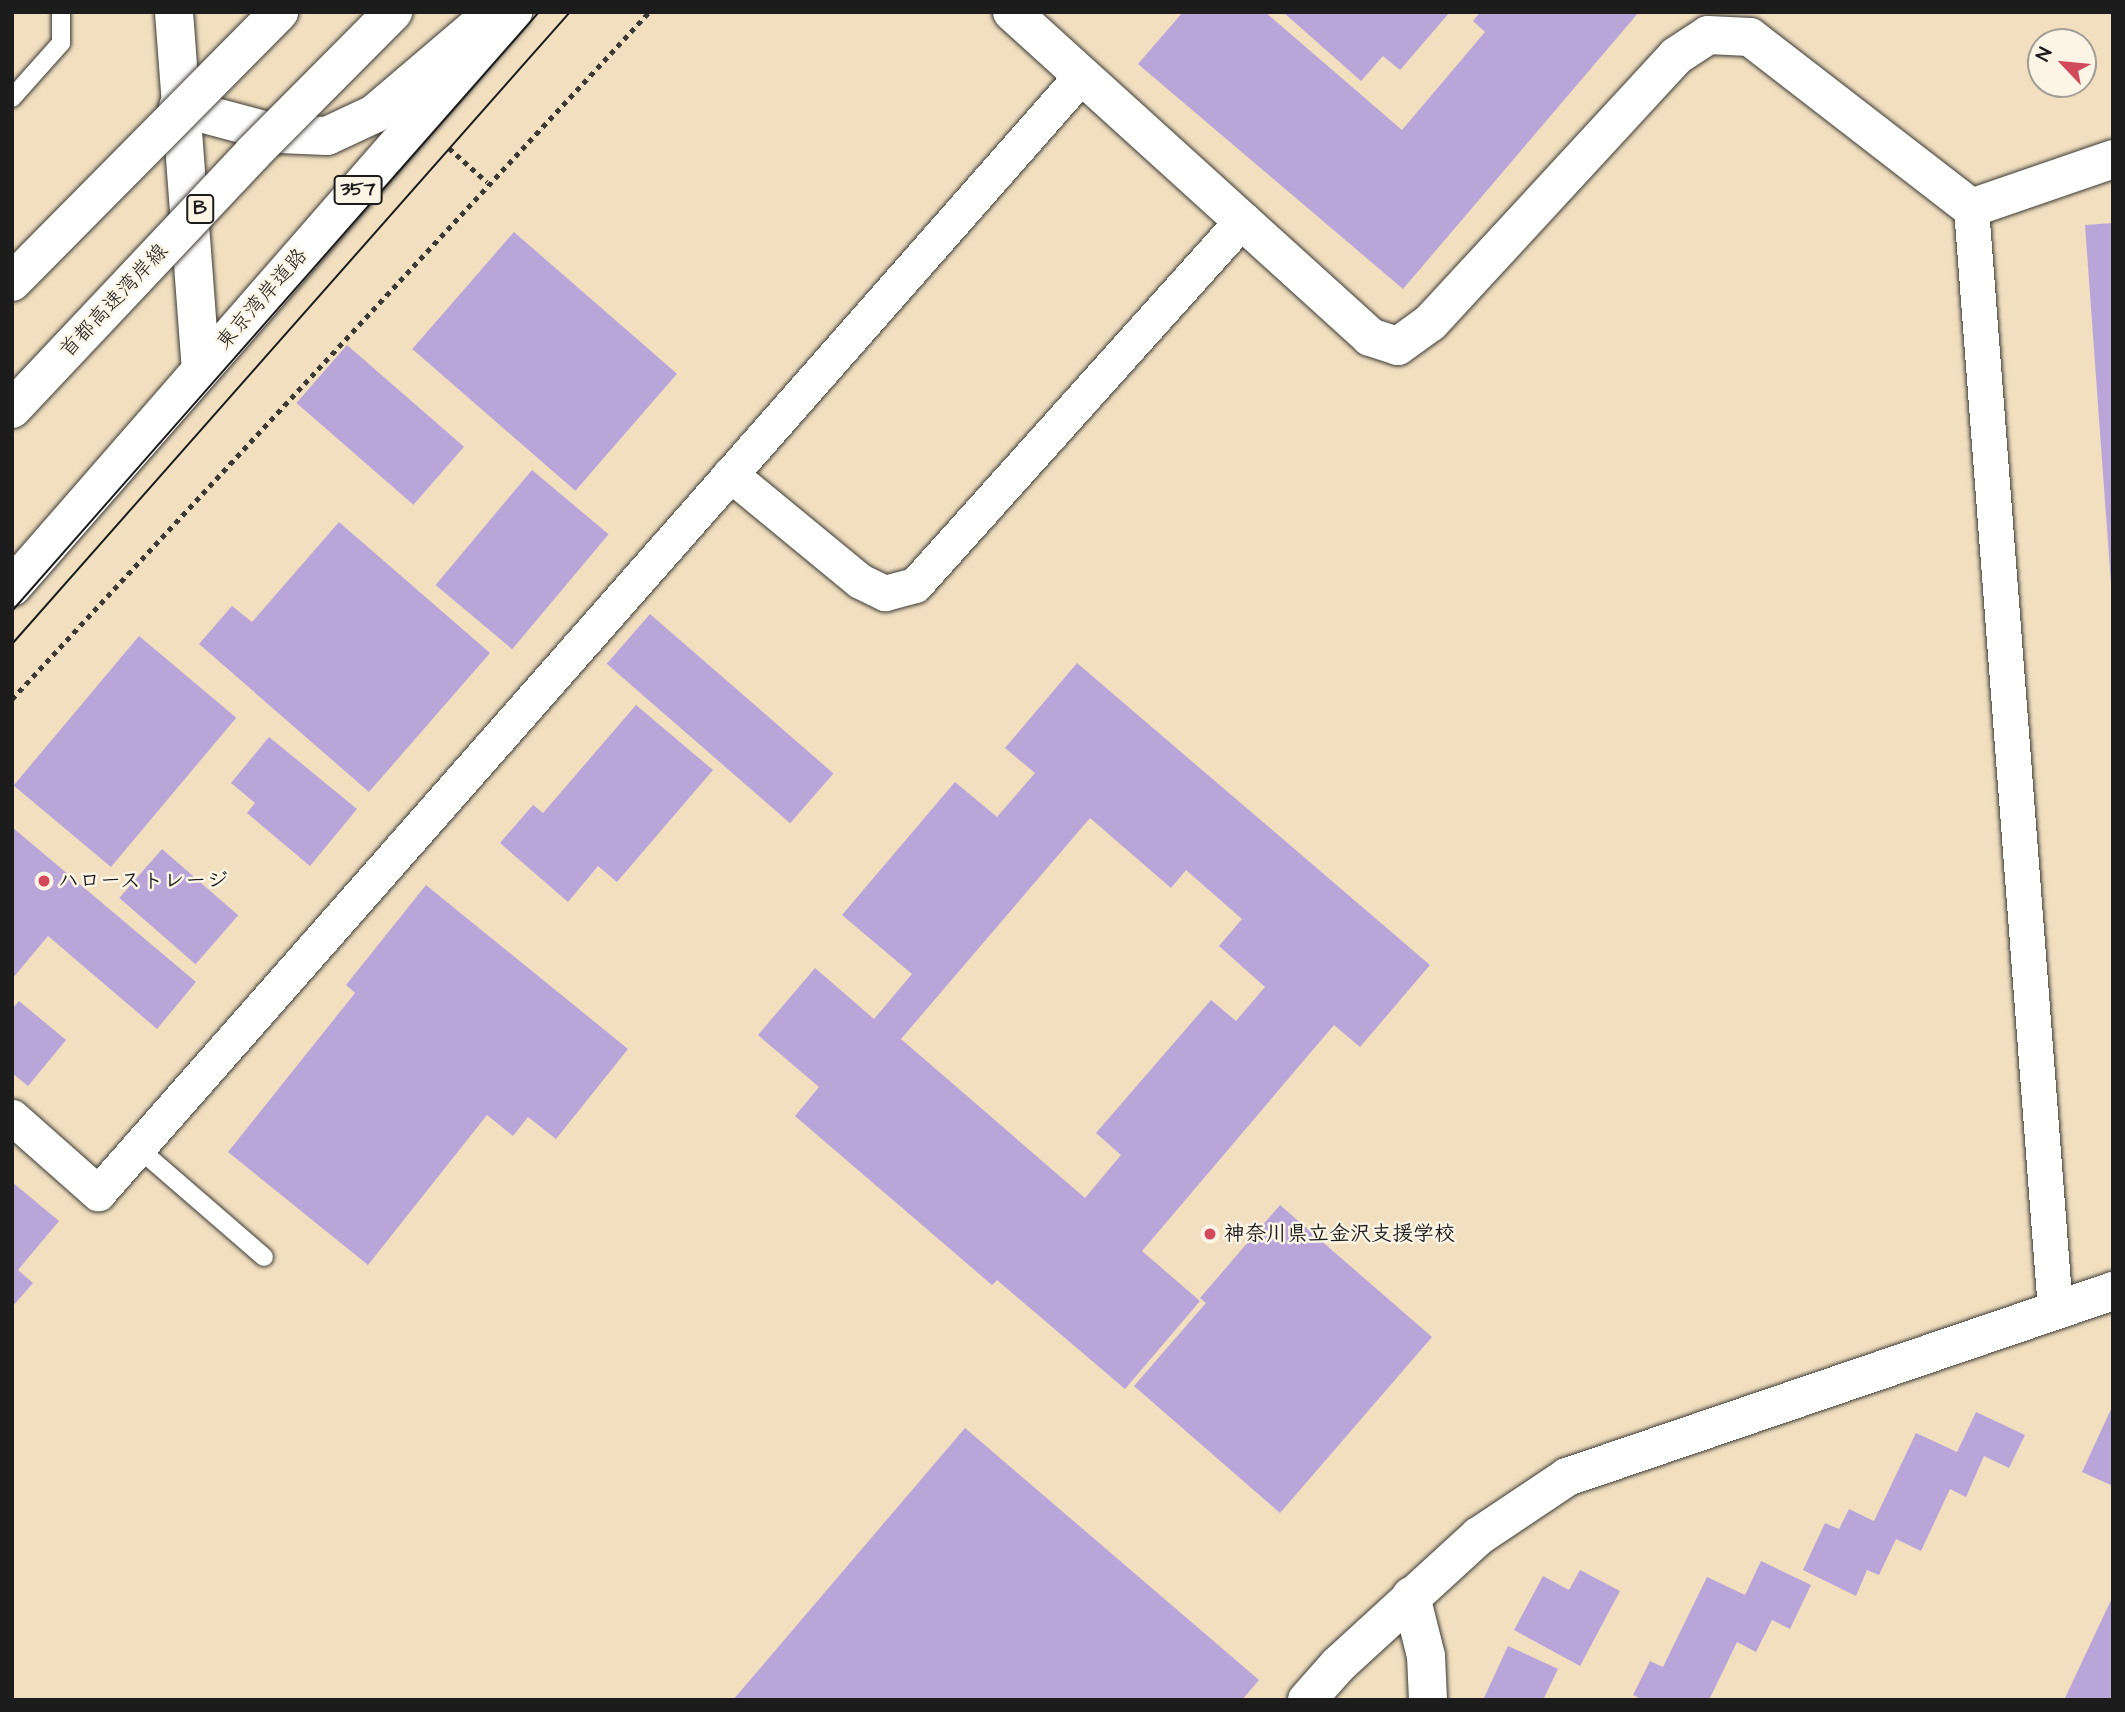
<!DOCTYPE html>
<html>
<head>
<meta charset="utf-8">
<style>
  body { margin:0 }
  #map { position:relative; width:2125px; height:1712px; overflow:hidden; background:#f1dfc0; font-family:"Architects Daughter","Klee One",sans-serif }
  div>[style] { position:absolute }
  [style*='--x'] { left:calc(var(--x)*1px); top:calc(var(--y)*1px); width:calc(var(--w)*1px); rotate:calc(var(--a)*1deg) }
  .building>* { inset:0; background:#baa5d9; transform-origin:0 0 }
  .path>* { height:4.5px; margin-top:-2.25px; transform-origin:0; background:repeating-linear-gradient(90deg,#3c3935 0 5px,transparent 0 10px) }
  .roads { filter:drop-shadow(0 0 2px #3c3935) drop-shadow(0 0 2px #3c3935) }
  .service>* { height:18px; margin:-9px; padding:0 9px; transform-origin:9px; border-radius:9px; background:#fff }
  .minor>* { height:35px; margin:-17.5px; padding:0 17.5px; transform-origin:17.5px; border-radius:17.5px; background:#fff }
  .tertiary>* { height:38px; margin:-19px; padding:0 19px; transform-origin:19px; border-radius:19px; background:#fff }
  .trunk>* { height:38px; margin:-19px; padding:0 19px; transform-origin:19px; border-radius:19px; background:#fff }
  .tram>* { height:2px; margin:-1px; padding:0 1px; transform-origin:1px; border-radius:1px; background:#1c1c1c }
  .bridges { filter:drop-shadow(0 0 2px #3c3935) drop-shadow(0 0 2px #3c3935) }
  .motorway-bridge>* { height:38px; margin:-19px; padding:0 19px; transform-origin:19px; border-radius:19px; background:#fff }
  .dots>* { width:19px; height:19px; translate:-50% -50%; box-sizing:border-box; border:4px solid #fcf5e5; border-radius:50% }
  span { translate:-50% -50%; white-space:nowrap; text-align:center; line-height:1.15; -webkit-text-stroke:5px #fcf5e5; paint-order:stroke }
  .shield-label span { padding:2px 5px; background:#fcf5e5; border:2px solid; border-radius:5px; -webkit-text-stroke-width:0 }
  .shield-label { font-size:19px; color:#1c1c1c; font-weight:700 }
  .street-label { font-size:21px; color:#1c1c1c }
  .poi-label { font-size:21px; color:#1c1c1c; font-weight:700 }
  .left { translate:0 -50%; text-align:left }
  .frame { position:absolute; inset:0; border:14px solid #1c1c1c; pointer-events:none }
  .north { position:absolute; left:2027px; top:28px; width:70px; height:70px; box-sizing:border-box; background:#fcf5e5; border:2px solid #a29e95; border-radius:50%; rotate:296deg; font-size:19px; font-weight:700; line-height:28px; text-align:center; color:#1c1c1c }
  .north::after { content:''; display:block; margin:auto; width:24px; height:32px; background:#d1495b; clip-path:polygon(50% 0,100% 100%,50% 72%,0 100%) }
</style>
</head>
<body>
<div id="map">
  <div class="building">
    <div style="clip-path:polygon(1183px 12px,1265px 12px,1402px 130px,1485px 32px,1473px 21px,1480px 12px,1639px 12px,1403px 289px,1138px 64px)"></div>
    <div style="clip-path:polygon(1283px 12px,1450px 12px,1400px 70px,1383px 56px,1361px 81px)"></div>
    <div style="clip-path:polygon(2113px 223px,2113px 584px,2111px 584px,2085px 225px)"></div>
    <div style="left:514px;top:232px;width:216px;height:155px;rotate:41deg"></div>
    <div style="left:347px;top:345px;width:155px;height:77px;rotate:41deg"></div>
    <div style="left:532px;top:470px;width:100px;height:150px;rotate:40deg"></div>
    <div style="clip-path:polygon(339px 522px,490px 653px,369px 792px,199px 644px,232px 606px,252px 622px)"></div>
    <div style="left:650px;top:614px;width:243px;height:66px;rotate:41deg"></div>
    <div style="left:139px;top:636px;width:127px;height:195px;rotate:40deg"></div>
    <div style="clip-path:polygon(evenodd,1077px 663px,1430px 965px,1360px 1047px,1334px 1025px,1142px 1251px,1200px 1301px,1125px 1389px,997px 1280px,992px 1285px,795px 1116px,819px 1087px,758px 1035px,815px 968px,874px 1019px,912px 974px,842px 915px,955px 782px,997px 817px,1035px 773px,1005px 748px,1077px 663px,1090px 818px,1171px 888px,1186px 870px,1242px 919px,1219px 946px,1265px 987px,1236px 1021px,1211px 1000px,1096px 1133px,1121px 1155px,1085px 1198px,901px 1039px,1090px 818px)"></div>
    <div style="clip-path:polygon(636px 705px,713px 770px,617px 882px,598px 866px,568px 902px,500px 843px,533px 805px,543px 813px)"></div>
    <div style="clip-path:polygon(269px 737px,357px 809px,310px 866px,247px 813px,255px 803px,231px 783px)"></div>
    <div style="clip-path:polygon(12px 827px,196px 982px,157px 1029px,48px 936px,12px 979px)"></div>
    <div style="left:162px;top:849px;width:101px;height:65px;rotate:41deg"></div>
    <div style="clip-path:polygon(426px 885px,628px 1049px,556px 1139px,528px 1117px,513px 1136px,487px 1115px,368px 1265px,228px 1152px,355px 993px,346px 985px)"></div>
    <div style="clip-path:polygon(19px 1001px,66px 1040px,28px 1086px,12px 1073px,12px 1009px)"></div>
    <div style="clip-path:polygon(12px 1182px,59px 1221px,18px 1270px,33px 1283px,12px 1307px)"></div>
    <div style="clip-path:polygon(1280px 1205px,1432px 1337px,1280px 1513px,1134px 1386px,1206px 1303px,1200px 1298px)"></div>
    <div style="clip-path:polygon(2113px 1405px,2113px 1486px,2082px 1472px)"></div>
    <div style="clip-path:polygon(1976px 1412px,2025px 1435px,2009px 1468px,1984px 1456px,1966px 1497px,1950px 1489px,1921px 1551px,1896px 1539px,1879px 1575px,1867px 1570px,1856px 1596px,1803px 1570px,1825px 1523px,1839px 1529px,1849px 1509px,1874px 1521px,1916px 1433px,1957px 1452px)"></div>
    <div style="clip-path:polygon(965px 1428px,1259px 1680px,1242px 1700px,733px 1700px)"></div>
    <div style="clip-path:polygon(1761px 1561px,1811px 1585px,1790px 1629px,1772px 1620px,1756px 1652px,1737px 1642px,1709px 1700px,1643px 1700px,1633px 1695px,1650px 1661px,1663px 1667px,1707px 1577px,1745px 1595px)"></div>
    <div style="clip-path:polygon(1580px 1570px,1620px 1591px,1580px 1666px,1514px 1630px,1543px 1576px,1569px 1590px)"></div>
    <div style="clip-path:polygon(2113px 1596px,2113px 1700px,2064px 1700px)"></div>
    <div style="clip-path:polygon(1508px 1646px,1558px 1669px,1543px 1700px,1483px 1700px)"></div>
  </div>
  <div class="path">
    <div style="--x:449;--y:148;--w:51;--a:41.8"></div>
    <div style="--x:12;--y:699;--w:937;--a:-47.16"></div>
  </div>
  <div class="roads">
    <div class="service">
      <div style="--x:12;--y:98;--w:74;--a:-48.3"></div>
      <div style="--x:61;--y:43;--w:31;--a:-90"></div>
      <div style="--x:137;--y:1147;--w:168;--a:40.9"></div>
    </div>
    <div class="minor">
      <div style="--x:1971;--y:208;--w:1104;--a:85.64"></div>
      <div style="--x:730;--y:474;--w:168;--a:39.5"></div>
      <div style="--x:860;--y:581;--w:28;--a:26"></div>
      <div style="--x:885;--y:593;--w:31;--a:-15"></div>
      <div style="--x:915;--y:585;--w:491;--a:-48.1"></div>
      <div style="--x:12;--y:1117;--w:115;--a:41.5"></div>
      <div style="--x:98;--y:1193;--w:1489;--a:-48.65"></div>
    </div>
    <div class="tertiary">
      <div style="--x:174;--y:12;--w:357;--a:85.7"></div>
      <div style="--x:1012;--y:12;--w:484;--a:42.2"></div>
      <div style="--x:1370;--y:337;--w:29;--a:18"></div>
      <div style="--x:1398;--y:346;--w:39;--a:-36"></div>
      <div style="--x:1430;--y:323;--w:363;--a:-47.3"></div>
      <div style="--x:1676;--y:56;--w:38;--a:-33"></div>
      <div style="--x:1708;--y:35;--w:42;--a:2.7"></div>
      <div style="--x:1750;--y:37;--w:279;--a:37.7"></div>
      <div style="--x:1971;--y:208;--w:150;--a:-19"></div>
      <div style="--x:178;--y:107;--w:105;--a:15"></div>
      <div style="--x:279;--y:134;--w:48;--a:2.4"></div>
      <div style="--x:327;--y:136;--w:52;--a:-25.1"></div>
      <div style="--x:374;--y:114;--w:157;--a:-40.4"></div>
      <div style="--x:1411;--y:1596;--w:62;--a:76"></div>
      <div style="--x:1426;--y:1656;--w:44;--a:87.4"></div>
      <div style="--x:1307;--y:1700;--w:47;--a:-48.5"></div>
      <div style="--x:1338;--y:1665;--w:191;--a:-42.5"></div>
      <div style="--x:1479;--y:1536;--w:106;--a:-33.8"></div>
      <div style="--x:1567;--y:1477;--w:577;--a:-18.81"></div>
    </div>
    <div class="trunk">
      <div style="--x:12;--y:587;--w:763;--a:-48.93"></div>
    </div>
  </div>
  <div class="tram">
    <div style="--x:12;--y:611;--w:798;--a:-48.66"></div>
    <div style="--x:12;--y:644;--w:843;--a:-48.56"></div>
  </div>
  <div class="bridges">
    <div class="motorway-bridge">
      <div style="--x:12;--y:282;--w:380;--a:-45.3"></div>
      <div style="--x:12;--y:409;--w:352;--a:-46.7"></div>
      <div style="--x:253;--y:153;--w:199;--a:-45.2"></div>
    </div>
  </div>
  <div class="dots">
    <div style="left:44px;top:881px;background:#d1495b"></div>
    <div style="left:1210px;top:1234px;background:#d1495b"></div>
  </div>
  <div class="shield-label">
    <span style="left:358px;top:190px">357</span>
    <span style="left:200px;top:209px">B</span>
  </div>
  <div class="street-label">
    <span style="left:262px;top:299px;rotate:-49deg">東京湾岸道路</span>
    <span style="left:114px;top:301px;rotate:-47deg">首都高速湾岸線</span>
  </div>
  <div class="poi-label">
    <span class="left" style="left:58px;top:881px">ハローストレージ</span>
    <span class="left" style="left:1224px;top:1234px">神奈川県立金沢支援学校</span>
  </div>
  <div class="frame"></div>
  <div class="north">N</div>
</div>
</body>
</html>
